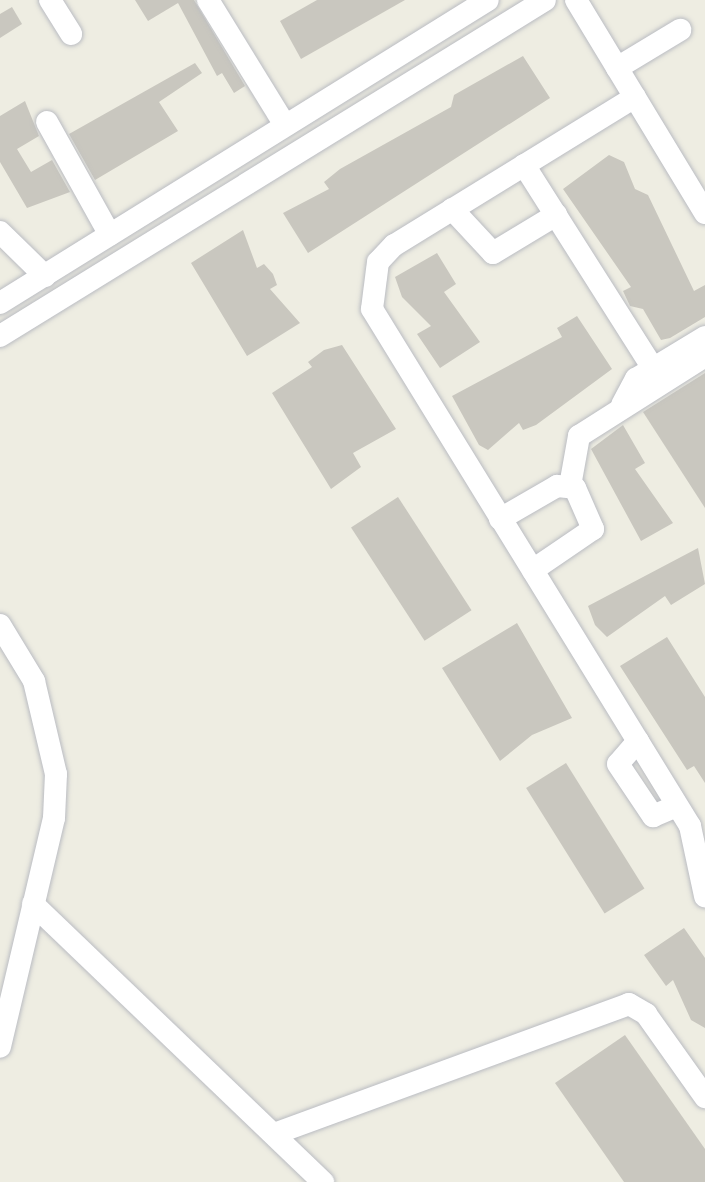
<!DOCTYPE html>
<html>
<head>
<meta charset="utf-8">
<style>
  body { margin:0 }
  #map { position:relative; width:705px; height:1182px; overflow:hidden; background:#eeede2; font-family:"Noto Sans",sans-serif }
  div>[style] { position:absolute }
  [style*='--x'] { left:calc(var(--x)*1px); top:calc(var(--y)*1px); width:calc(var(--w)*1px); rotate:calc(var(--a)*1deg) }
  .building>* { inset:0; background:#c9c7bf; transform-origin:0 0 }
  .roads { filter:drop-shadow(0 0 2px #babcc2) drop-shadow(0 0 2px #babcc2) }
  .minor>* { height:22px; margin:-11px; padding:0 11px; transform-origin:11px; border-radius:11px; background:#fff }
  span { translate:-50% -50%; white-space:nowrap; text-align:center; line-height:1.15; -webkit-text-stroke:6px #fff; paint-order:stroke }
</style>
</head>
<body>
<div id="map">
  <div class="building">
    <div style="clip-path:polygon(135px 0,194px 0,245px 86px,234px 93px,222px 73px,217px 76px,178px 3px,148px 21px)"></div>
    <div style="clip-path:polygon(317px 0,405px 0,301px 59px,280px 21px)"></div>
    <div style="clip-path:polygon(12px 7px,22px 24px,0 38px,0 14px)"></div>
    <div style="clip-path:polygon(523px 56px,550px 98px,308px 253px,283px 213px,329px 189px,324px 182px,340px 169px,451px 107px,454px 95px)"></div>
    <div style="clip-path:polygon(195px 63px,202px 73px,159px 102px,178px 131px,95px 180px,69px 134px)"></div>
    <div style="clip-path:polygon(25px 101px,39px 136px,17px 149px,31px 172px,52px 160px,70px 192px,27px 208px,0 162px,0 116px)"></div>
    <div style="clip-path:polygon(609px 155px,624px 162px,635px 189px,648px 195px,694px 291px,705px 285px,705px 317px,670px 338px,661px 340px,643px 309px,630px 306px,623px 291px,631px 287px,563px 189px)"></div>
    <div style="clip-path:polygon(243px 230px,257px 268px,264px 264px,273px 274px,277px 285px,270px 289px,300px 323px,247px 356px,191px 263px)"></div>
    <div style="clip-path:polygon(437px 253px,456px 284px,444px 292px,480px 342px,440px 368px,417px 334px,431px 326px,402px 297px,395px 277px)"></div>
    <div style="clip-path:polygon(577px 316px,612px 369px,536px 425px,523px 430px,519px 423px,488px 450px,479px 445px,452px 396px,562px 337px,557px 328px)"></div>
    <div style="clip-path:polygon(342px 345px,396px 429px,353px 453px,361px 467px,331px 489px,272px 393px,312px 367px,308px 362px,324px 350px)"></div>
    <div style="clip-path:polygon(705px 373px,705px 508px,643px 412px)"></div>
    <div style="clip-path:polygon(623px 425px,645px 463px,635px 469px,673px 523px,641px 541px,591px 449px)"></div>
    <div style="left:398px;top:497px;width:135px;height:56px;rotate:57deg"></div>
    <div style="clip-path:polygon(698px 548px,705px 584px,671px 605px,665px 596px,607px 637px,595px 625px,588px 606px)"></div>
    <div style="clip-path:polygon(517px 623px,572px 718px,532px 735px,500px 761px,442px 668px)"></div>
    <div style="clip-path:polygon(667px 637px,705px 697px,705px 783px,694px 766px,687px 770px,620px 666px)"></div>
    <div style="left:566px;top:763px;width:148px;height:47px;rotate:58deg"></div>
    <div style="clip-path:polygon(684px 928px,705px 958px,705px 1028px,691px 1020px,673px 980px,666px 986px,644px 955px)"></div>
    <div style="clip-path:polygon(625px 1035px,705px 1149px,705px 1182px,624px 1182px,555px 1083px)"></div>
  </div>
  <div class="roads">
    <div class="minor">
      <div style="--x:50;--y:0;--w:40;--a:58"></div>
      <div style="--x:208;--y:0;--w:147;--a:58.4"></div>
      <div style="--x:576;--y:0;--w:249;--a:58.8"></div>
      <div style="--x:617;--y:68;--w:74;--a:-31.1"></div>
      <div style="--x:635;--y:97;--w:283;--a:148.4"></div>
      <div style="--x:394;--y:245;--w:23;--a:133"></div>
      <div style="--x:378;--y:262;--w:47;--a:97.3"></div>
      <div style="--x:372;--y:309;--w:607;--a:58.4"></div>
      <div style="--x:690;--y:826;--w:72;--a:77.9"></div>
      <div style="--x:47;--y:122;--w:129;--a:60.9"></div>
      <div style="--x:524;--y:165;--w:241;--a:57.6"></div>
      <div style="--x:452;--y:209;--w:60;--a:47"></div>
      <div style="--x:493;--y:253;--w:74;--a:-31.1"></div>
      <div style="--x:0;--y:232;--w:63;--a:44.4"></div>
      <div style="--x:0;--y:303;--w:574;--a:-31.84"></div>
      <div style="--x:0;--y:336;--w:640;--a:-31.65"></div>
      <div style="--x:622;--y:405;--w:30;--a:-62"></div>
      <div style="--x:636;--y:379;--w:81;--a:-31.3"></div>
      <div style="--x:570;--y:486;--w:51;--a:-79.8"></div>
      <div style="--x:579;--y:436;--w:149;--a:-32.4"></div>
      <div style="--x:500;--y:519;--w:66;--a:-30.1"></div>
      <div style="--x:557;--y:486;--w:18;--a:6"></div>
      <div style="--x:575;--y:488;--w:45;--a:66.3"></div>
      <div style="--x:593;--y:529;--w:73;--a:145.7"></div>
      <div style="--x:0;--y:625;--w:66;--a:58.7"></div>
      <div style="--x:34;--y:681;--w:96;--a:76.7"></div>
      <div style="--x:56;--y:774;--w:44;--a:92.6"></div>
      <div style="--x:54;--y:818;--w:235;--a:103.3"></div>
      <div style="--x:638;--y:741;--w:30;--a:131"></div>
      <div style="--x:618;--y:764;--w:63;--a:56.1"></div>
      <div style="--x:653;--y:816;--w:26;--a:-23"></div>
      <div style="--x:33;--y:904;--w:402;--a:43.8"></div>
      <div style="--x:274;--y:1134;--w:378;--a:-20.1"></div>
      <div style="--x:629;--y:1004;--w:20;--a:30"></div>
      <div style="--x:646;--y:1014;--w:102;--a:54.6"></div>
    </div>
  </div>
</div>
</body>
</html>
